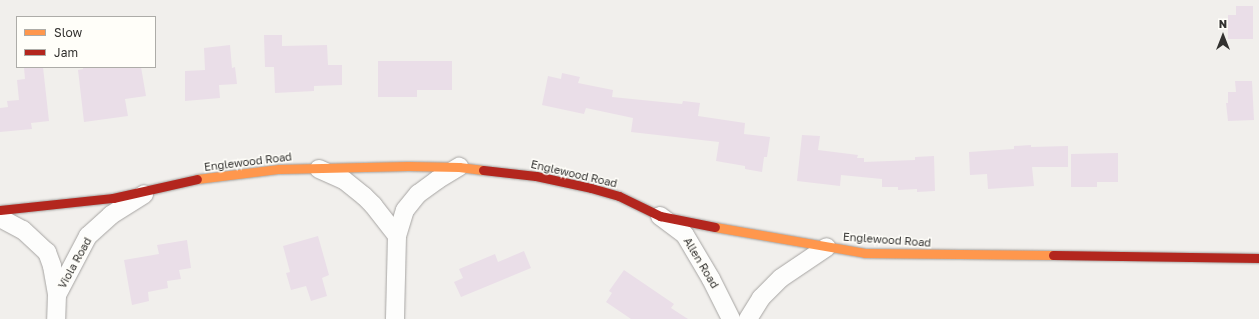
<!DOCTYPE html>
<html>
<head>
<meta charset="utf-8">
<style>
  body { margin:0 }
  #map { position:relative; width:1259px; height:319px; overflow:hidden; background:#f1efec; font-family:"Golos Text",sans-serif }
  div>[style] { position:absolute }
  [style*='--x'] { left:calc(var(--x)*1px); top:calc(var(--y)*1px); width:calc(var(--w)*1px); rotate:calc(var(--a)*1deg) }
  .building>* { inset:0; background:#eadee8 }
  .roads { filter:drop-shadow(0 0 1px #a6a4a2) drop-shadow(0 0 1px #a6a4a2) }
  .street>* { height:18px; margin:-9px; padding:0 9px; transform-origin:9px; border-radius:9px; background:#fdfdfc }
  .slow>* { height:9px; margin:-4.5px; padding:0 4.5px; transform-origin:4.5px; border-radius:4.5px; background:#ff974d }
  .jam>* { height:9px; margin:-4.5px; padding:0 4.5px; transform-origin:4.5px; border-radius:4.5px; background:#b3261e }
  span { translate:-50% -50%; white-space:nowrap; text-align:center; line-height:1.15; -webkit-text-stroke:3px #fffef9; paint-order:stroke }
  .street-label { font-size:11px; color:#32312f }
  .legend { position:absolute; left:16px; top:16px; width:140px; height:52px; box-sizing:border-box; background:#fffef9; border:1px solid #adaca8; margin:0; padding:5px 7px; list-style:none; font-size:12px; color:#32312f }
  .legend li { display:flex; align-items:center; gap:8px; height:20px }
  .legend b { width:20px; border:1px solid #adaca8 }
  .north { position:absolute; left:1203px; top:16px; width:40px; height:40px; -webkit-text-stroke:3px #fffef9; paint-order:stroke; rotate:0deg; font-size:11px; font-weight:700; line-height:16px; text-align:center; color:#32312f }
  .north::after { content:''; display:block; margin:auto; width:14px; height:18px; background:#32312f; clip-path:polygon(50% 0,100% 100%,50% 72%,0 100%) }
</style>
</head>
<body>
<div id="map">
  <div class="building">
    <div style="clip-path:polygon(1236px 6px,1253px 6px,1253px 39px,1228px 39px,1228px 15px,1236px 15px)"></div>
    <div style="clip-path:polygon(264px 35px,282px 35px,282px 46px,327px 45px,328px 65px,342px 65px,342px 85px,314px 86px,314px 91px,275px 93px,274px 67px,265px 67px)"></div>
    <div style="clip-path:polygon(230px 45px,232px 68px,235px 67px,237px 84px,219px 85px,220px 98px,185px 101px,185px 71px,205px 70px,204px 48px)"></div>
    <div style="clip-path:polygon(378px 61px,452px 61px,452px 90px,417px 90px,417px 97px,378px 97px)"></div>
    <div style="clip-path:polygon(43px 67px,49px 121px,31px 123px,32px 129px,0 132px,0 108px,8px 107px,7px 101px,19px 100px,17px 80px,25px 79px,24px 68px)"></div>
    <div style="clip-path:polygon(83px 67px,141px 67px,146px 96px,125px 99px,128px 116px,84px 122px,78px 70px,83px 69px)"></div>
    <div style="clip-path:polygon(562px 73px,580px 77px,578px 83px,613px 90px,612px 97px,682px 104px,683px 101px,700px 103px,698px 116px,745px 123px,744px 134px,770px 137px,767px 157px,764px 157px,762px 172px,745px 169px,745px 166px,716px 161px,719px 142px,631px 132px,633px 118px,586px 108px,584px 114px,542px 105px,548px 76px,561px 79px)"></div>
    <div style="clip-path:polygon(1235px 81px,1252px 81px,1254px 120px,1228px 121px,1226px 103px,1228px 103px,1228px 92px,1236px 92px)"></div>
    <div style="clip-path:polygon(802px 135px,820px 136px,818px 150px,858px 155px,857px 158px,864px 158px,864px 162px,915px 160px,915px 157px,934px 156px,935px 191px,917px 192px,917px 189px,898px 190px,898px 187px,882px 187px,882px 179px,841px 175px,840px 186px,797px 181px)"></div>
    <div style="clip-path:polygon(1031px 145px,1031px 147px,1068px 146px,1068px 167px,1032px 167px,1034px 186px,988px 189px,987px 174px,970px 175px,969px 152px,1014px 149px,1014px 146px)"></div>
    <div style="clip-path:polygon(1118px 153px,1118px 182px,1097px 182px,1097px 187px,1071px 187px,1071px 154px)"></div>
    <div style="clip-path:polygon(318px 236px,329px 275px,322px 278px,327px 296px,311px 301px,306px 286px,291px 290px,286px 273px,290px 272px,283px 246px)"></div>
    <div style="clip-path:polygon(187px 240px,191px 268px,179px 270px,181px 279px,167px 281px,168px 288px,148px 292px,149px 301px,132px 305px,124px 260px,159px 254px,157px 245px)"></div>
    <div style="clip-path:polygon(524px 251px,531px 268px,461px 297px,454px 282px,463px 278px,459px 269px,495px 254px,498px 262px)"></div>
    <div style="clip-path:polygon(624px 270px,674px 304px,671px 308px,688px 319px,631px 319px,606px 302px,612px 293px,609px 291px)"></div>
  </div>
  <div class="roads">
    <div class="street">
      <div style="--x:319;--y:169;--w:27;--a:24"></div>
      <div style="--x:344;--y:180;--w:26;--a:39"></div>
      <div style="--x:364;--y:196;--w:13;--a:45"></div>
      <div style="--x:373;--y:205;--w:39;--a:52"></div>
      <div style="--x:397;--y:236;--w:83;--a:91.4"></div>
      <div style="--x:660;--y:216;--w:31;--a:37"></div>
      <div style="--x:685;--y:235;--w:51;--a:59.4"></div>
      <div style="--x:711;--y:279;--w:45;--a:63.4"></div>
      <div style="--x:0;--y:218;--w:26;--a:28"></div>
      <div style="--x:23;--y:230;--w:33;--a:43"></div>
      <div style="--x:47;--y:252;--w:15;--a:70"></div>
      <div style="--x:52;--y:266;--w:29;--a:80"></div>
      <div style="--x:57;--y:295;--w:24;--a:92"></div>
      <div style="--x:397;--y:236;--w:27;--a:-73"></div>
      <div style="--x:405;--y:210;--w:21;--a:-51"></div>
      <div style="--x:418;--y:194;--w:24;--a:-36"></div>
      <div style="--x:437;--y:180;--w:26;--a:-31"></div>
      <div style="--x:57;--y:295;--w:67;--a:-62.3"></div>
      <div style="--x:88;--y:236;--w:31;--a:-42"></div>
      <div style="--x:111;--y:215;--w:39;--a:-32"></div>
      <div style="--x:748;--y:319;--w:25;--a:-58"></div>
      <div style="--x:761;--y:298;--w:28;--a:-45"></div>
      <div style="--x:781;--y:278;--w:55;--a:-34"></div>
    </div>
    <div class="slow">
      <div style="--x:197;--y:179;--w:83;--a:-7"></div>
      <div style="--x:279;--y:169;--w:129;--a:-1.3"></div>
      <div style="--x:408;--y:166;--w:51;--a:1.1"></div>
      <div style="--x:459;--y:167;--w:24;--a:7"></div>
      <div style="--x:715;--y:227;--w:152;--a:9.8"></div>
      <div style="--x:865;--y:253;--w:188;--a:0.6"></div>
    </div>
    <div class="jam">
      <div style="--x:483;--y:170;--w:53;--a:6.5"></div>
      <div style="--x:536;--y:176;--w:56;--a:12.3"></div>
      <div style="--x:591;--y:188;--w:29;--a:16"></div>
      <div style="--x:619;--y:196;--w:46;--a:26"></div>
      <div style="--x:660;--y:216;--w:56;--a:11.3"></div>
      <div style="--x:0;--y:210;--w:114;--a:-6.1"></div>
      <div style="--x:113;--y:198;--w:86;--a:-12.7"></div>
      <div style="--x:1053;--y:255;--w:206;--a:0.8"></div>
    </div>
  </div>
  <div class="street-label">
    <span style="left:248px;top:162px;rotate:-7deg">Englewood Road</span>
    <span style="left:574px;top:174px;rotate:13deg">Englewood Road</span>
    <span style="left:887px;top:240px;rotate:4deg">Englewood Road</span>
    <span style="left:75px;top:263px;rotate:-61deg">Viola Road</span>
    <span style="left:701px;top:263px;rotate:59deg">Allen Road</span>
  </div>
  <ul class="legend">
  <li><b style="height:5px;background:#ff974d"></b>Slow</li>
  <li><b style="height:5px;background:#b3261e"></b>Jam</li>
  </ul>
  <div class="north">N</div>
</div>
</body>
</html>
